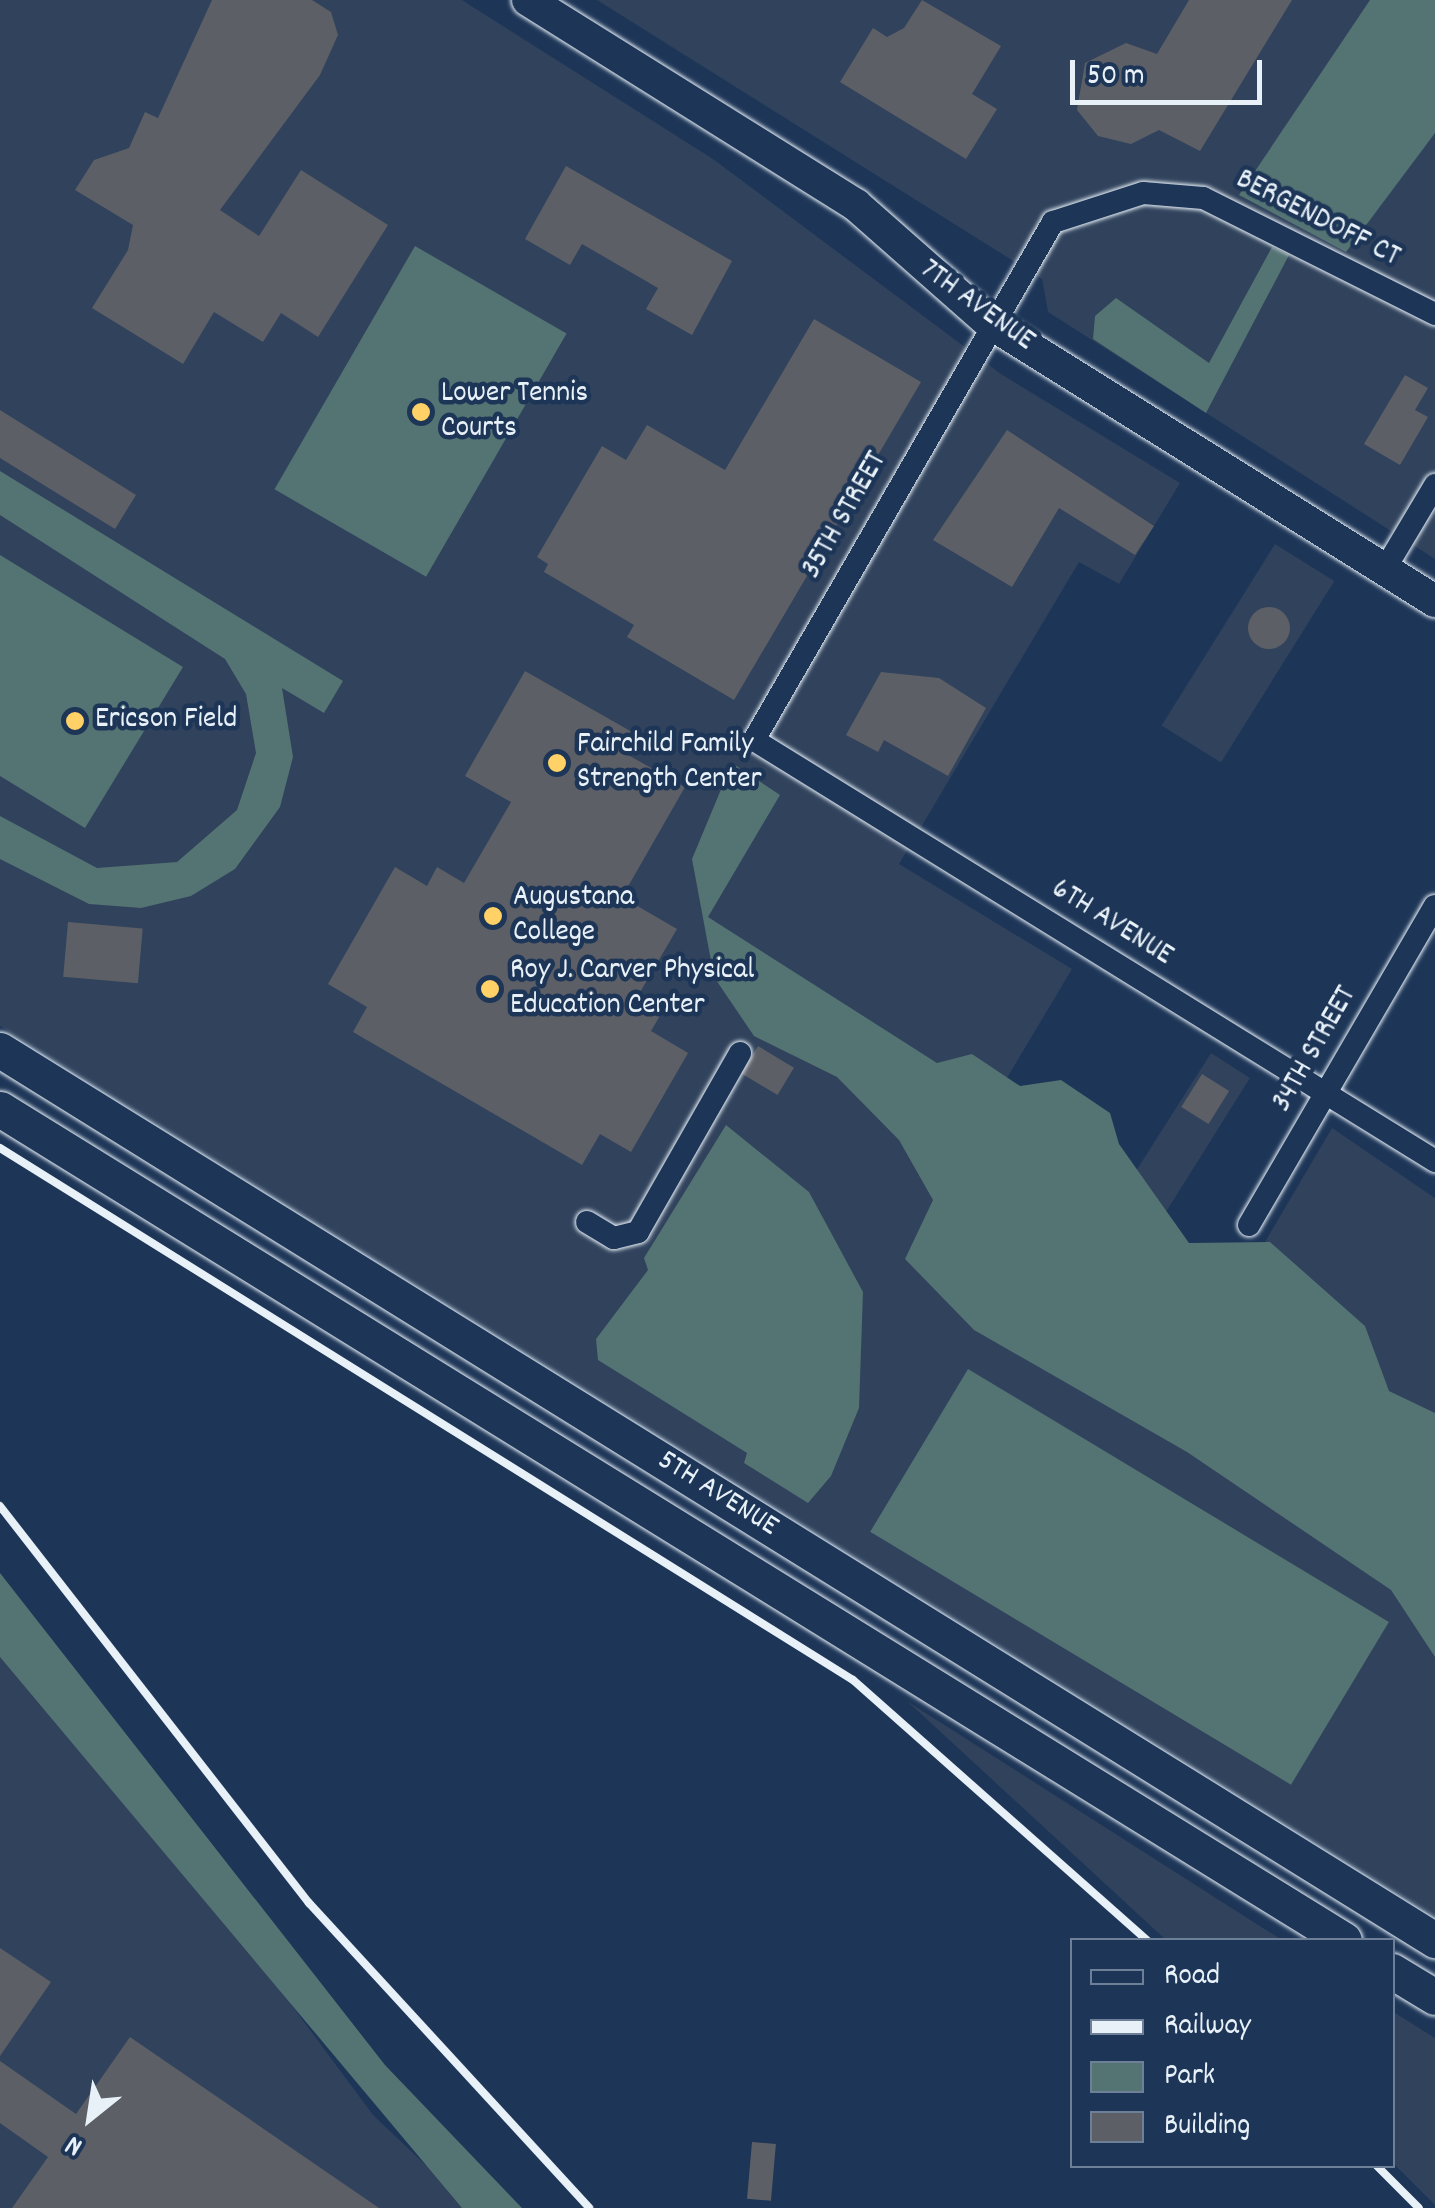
<!DOCTYPE html>
<html>
<head>
<meta charset="utf-8">
<style>
  body { margin:0 }
  #map { position:relative; width:1435px; height:2208px; overflow:hidden; background:#1d3557; font-family:Dekko,sans-serif }
  div>[style] { position:absolute }
  [style*='--x'] { left:calc(var(--x)*1px); top:calc(var(--y)*1px); width:calc(var(--w)*1px); rotate:calc(var(--a)*1deg) }
  .built>* { inset:0; background:#30425c; transform-origin:0 0 }
  .green>* { inset:0; background:#547373; transform-origin:0 0 }
  .building>* { inset:0; background:#5d5f67; transform-origin:0 0 }
  .round { border-radius:50% }
  .roads { filter:drop-shadow(0 0 2px #e8f1f8) drop-shadow(0 0 2px #e8f1f8) }
  .street>* { height:22px; margin:-11px; padding:0 11px; transform-origin:11px; border-radius:11px; background:#1d3557 }
  .secondary>* { height:32px; margin:-16px; padding:0 16px; transform-origin:16px; border-radius:16px; background:#1d3557 }
  .primary>* { height:35px; margin:-17.5px; padding:0 17.5px; transform-origin:17.5px; border-radius:17.5px; background:#1d3557 }
  .rail>* { height:8px; margin:-4px; padding:0 4px; transform-origin:4px; border-radius:4px; background:#e8f1f8 }
  .dots>* { width:28px; height:28px; translate:-50% -50%; box-sizing:border-box; border:5px solid #1d3557; border-radius:50% }
  span { translate:-50% -50%; white-space:nowrap; text-align:center; line-height:1.15; -webkit-text-stroke:9px #1d3557; paint-order:stroke }
  .street-label { font-size:30px; color:#e8f1f8 }
  .poi-label { font-size:30px; color:#e8f1f8 }
  .left { translate:0 -50%; text-align:left }
  .legend { position:absolute; left:1070px; top:1938px; width:325px; height:230px; box-sizing:border-box; background:#1d3557; border:2px solid #6e8097; margin:0; padding:12px 18px; list-style:none; font-size:30px; color:#e8f1f8 }
  .legend li { display:flex; align-items:center; gap:20px; height:50px }
  .legend b { width:50px; border:2px solid #6e8097 }
  .north { position:absolute; left:40px; top:2068px; width:100px; height:100px; -webkit-text-stroke:8px #1d3557; paint-order:stroke; rotate:210deg; font-size:28px; font-weight:700; line-height:40px; text-align:center; color:#e8f1f8 }
  .north::after { content:''; display:block; margin:auto; width:35px; height:45px; background:#e8f1f8; clip-path:polygon(50% 0,100% 100%,50% 72%,0 100%) }
  .scale { position:absolute; left:1070px; top:60px; width:192px; height:45px; box-sizing:border-box; border:5px solid #e8f1f8; border-top:0; padding-left:12px; font-size:30px; line-height:35px; white-space:nowrap; color:#e8f1f8; -webkit-text-stroke:8px #1d3557; paint-order:stroke }
</style>
</head>
<body>
<div id="map">
  <div class="built">
    <div style="clip-path:polygon(0 0,462px 0,713px 159px,1001px 374px,1180px 483px,1119px 584px,1079px 562px,899px 864px,1072px 969px,961px 1155px,1092px 1240px,1211px 1053px,1250px 1078px,1132px 1266px,1219px 1320px,1332px 1128px,1435px 1198px,1435px 1916px,0 1026px)"></div>
    <div style="clip-path:polygon(597px 0,1435px 0,1435px 559px,1048px 312px,1042px 279px)"></div>
    <div style="left:1275px;top:544px;width:70px;height:214px;rotate:32deg"></div>
    <div style="clip-path:polygon(0 1611px,373px 2115px,471px 2208px,0 2208px)"></div>
    <div style="clip-path:polygon(907px 1701px,1282px 1940px,1166px 1940px)"></div>
    <div style="clip-path:polygon(1392px 2011px,1435px 2038px,1435px 2205px,1393px 2163px)"></div>
  </div>
  <div class="green">
    <div style="clip-path:polygon(1370px 0,1435px 0,1435px 133px,1346px 252px,1239px 195px)"></div>
    <div style="left:415px;top:246px;width:175px;height:281px;rotate:30deg"></div>
    <div style="clip-path:polygon(1272px 247px,1289px 255px,1206px 413px,1093px 339px,1095px 316px,1116px 298px,1209px 363px)"></div>
    <div style="clip-path:polygon(0 471px,343px 681px,324px 713px,282px 688px,293px 757px,280px 807px,235px 869px,191px 896px,141px 908px,89px 904px,0 859px,0 816px,97px 868px,177px 862px,237px 810px,256px 753px,246px 694px,225px 659px,0 515px)"></div>
    <div style="clip-path:polygon(0 555px,183px 667px,85px 828px,0 776px)"></div>
    <div style="clip-path:polygon(732px 763px,780px 795px,708px 917px,937px 1063px,972px 1054px,1020px 1086px,1061px 1080px,1110px 1113px,1119px 1144px,1189px 1243px,1270px 1242px,1365px 1326px,1389px 1391px,1435px 1413px,1435px 1657px,1391px 1590px,1187px 1452px,974px 1330px,905px 1259px,933px 1200px,899px 1140px,837px 1077px,754px 1036px,714px 977px,692px 859px)"></div>
    <div style="clip-path:polygon(726px 1125px,809px 1192px,863px 1292px,859px 1408px,831px 1476px,808px 1503px,744px 1463px,747px 1453px,598px 1360px,596px 1339px,648px 1270px,644px 1258px)"></div>
    <div style="left:968px;top:1369px;width:491px;height:190px;rotate:31deg"></div>
    <div style="clip-path:polygon(0 1573px,385px 2065px,522px 2208px,462px 2208px,0 1657px)"></div>
  </div>
  <div class="building">
    <div style="clip-path:polygon(212px 0,312px 0,331px 12px,338px 35px,320px 75px,220px 210px,259px 236px,301px 170px,388px 225px,318px 337px,281px 313px,263px 342px,214px 312px,183px 364px,92px 308px,128px 250px,133px 225px,75px 190px,94px 160px,129px 148px,145px 112px,158px 118px)"></div>
    <div style="clip-path:polygon(922px 0,1001px 46px,972px 94px,997px 109px,966px 159px,840px 82px,873px 28px,887px 37px,904px 28px)"></div>
    <div style="clip-path:polygon(1189px 0,1292px 0,1200px 151px,1159px 130px,1131px 144px,1098px 136px,1077px 110px,1085px 63px,1126px 43px,1157px 54px)"></div>
    <div style="clip-path:polygon(566px 166px,732px 261px,692px 335px,646px 309px,658px 288px,582px 244px,570px 265px,525px 239px)"></div>
    <div style="clip-path:polygon(814px 319px,921px 382px,734px 700px,627px 637px,634px 625px,544px 572px,548px 564px,537px 557px,602px 446px,626px 460px,647px 425px,725px 470px)"></div>
    <div style="clip-path:polygon(1405px 375px,1428px 388px,1415px 410px,1428px 417px,1400px 465px,1364px 444px)"></div>
    <div style="clip-path:polygon(0 410px,136px 495px,115px 529px,0 458px)"></div>
    <div style="clip-path:polygon(1007px 430px,1154px 526px,1135px 555px,1059px 508px,1012px 587px,933px 540px)"></div>
    <div class="round" style="left:1248px;top:607px;width:42px;height:42px"></div>
    <div style="clip-path:polygon(525px 671px,632px 732px,621px 751px,685px 787px,622px 897px,677px 929px,639px 994px,664px 1009px,651px 1031px,688px 1053px,631px 1152px,600px 1134px,582px 1165px,353px 1032px,367px 1007px,328px 984px,395px 867px,427px 886px,437px 867px,464px 883px,511px 802px,465px 776px)"></div>
    <div style="clip-path:polygon(881px 672px,939px 678px,986px 708px,948px 776px,884px 740px,878px 752px,846px 735px)"></div>
    <div style="left:68px;top:922px;width:75px;height:55px;rotate:5deg"></div>
    <div style="left:758px;top:1046px;width:42px;height:32px;rotate:31deg"></div>
    <div style="left:1202px;top:1074px;width:32px;height:39px;rotate:32deg"></div>
    <div style="clip-path:polygon(0 1948px,51px 1982px,0 2056px)"></div>
    <div style="clip-path:polygon(130px 2037px,379px 2208px,12px 2208px,48px 2157px,0 2123px,0 2061px,76px 2114px)"></div>
    <div style="left:752px;top:2142px;width:24px;height:57px;rotate:5deg"></div>
  </div>
  <div class="roads">
    <div class="street">
      <div style="--x:1435;--y:314;--w:259;--a:-153.4"></div>
      <div style="--x:1203;--y:198;--w:60;--a:-175.2"></div>
      <div style="--x:1143;--y:193;--w:95;--a:162.1"></div>
      <div style="--x:1053;--y:222;--w:598;--a:119.99"></div>
      <div style="--x:754;--y:740;--w:801;--a:31.72"></div>
      <div style="--x:1385;--y:569;--w:98;--a:-59.2"></div>
      <div style="--x:587;--y:1222;--w:31;--a:31"></div>
      <div style="--x:614;--y:1238;--w:25;--a:-14"></div>
      <div style="--x:638;--y:1232;--w:206;--a:-60.3"></div>
      <div style="--x:1249;--y:1225;--w:369;--a:-59.8"></div>
    </div>
    <div class="secondary">
      <div style="--x:528;--y:0;--w:387;--a:32"></div>
      <div style="--x:856;--y:205;--w:179;--a:41.4"></div>
      <div style="--x:990;--y:323;--w:525;--a:31.99"></div>
    </div>
    <div class="primary">
      <div style="--x:0;--y:1050;--w:1689;--a:31.81"></div>
      <div style="--x:0;--y:1109;--w:1580;--a:31.73"></div>
      <div style="--x:1392;--y:1971;--w:50;--a:31.2"></div>
    </div>
  </div>
  <div class="rail">
    <div style="--x:0;--y:1148;--w:1005;--a:31.95"></div>
    <div style="--x:853;--y:1680;--w:392;--a:41.5"></div>
    <div style="--x:0;--y:1506;--w:503;--a:52.11"></div>
    <div style="--x:309;--y:1903;--w:414;--a:47.4"></div>
    <div style="--x:1377;--y:2166;--w:59;--a:45"></div>
  </div>
  <div class="dots">
    <div style="left:421px;top:412px;background:#ffd166"></div>
    <div style="left:75px;top:721px;background:#ffd166"></div>
    <div style="left:557px;top:763px;background:#ffd166"></div>
    <div style="left:493px;top:916px;background:#ffd166"></div>
    <div style="left:490px;top:989px;background:#ffd166"></div>
  </div>
  <div class="street-label">
    <span style="left:1317px;top:220px;rotate:27deg">BERGENDOFF CT</span>
    <span style="left:976px;top:307px;rotate:36deg">7TH AVENUE</span>
    <span style="left:846px;top:516px;rotate:-60deg">35TH STREET</span>
    <span style="left:1111px;top:924px;rotate:32deg">6TH AVENUE</span>
    <span style="left:1316px;top:1050px;rotate:-60deg">34TH STREET</span>
    <span style="left:717px;top:1495px;rotate:32deg">5TH AVENUE</span>
  </div>
  <div class="poi-label">
    <span class="left" style="left:441px;top:412px">Lower Tennis<br>Courts</span>
    <span class="left" style="left:95px;top:721px">Ericson Field</span>
    <span class="left" style="left:577px;top:763px">Fairchild Family<br>Strength Center</span>
    <span class="left" style="left:513px;top:916px">Augustana<br>College</span>
    <span class="left" style="left:510px;top:989px">Roy J. Carver Physical<br>Education Center</span>
  </div>
  <ul class="legend">
  <li><b style="height:12px;background:#1d3557"></b>Road</li>
  <li><b style="height:12px;background:#e8f1f8"></b>Railway</li>
  <li><b style="height:28px;background:#547373"></b>Park</li>
  <li><b style="height:28px;background:#5d5f67"></b>Building</li>
  </ul>
  <div class="north">N</div>
  <div class="scale">50 m</div>
</div>
</body>
</html>
